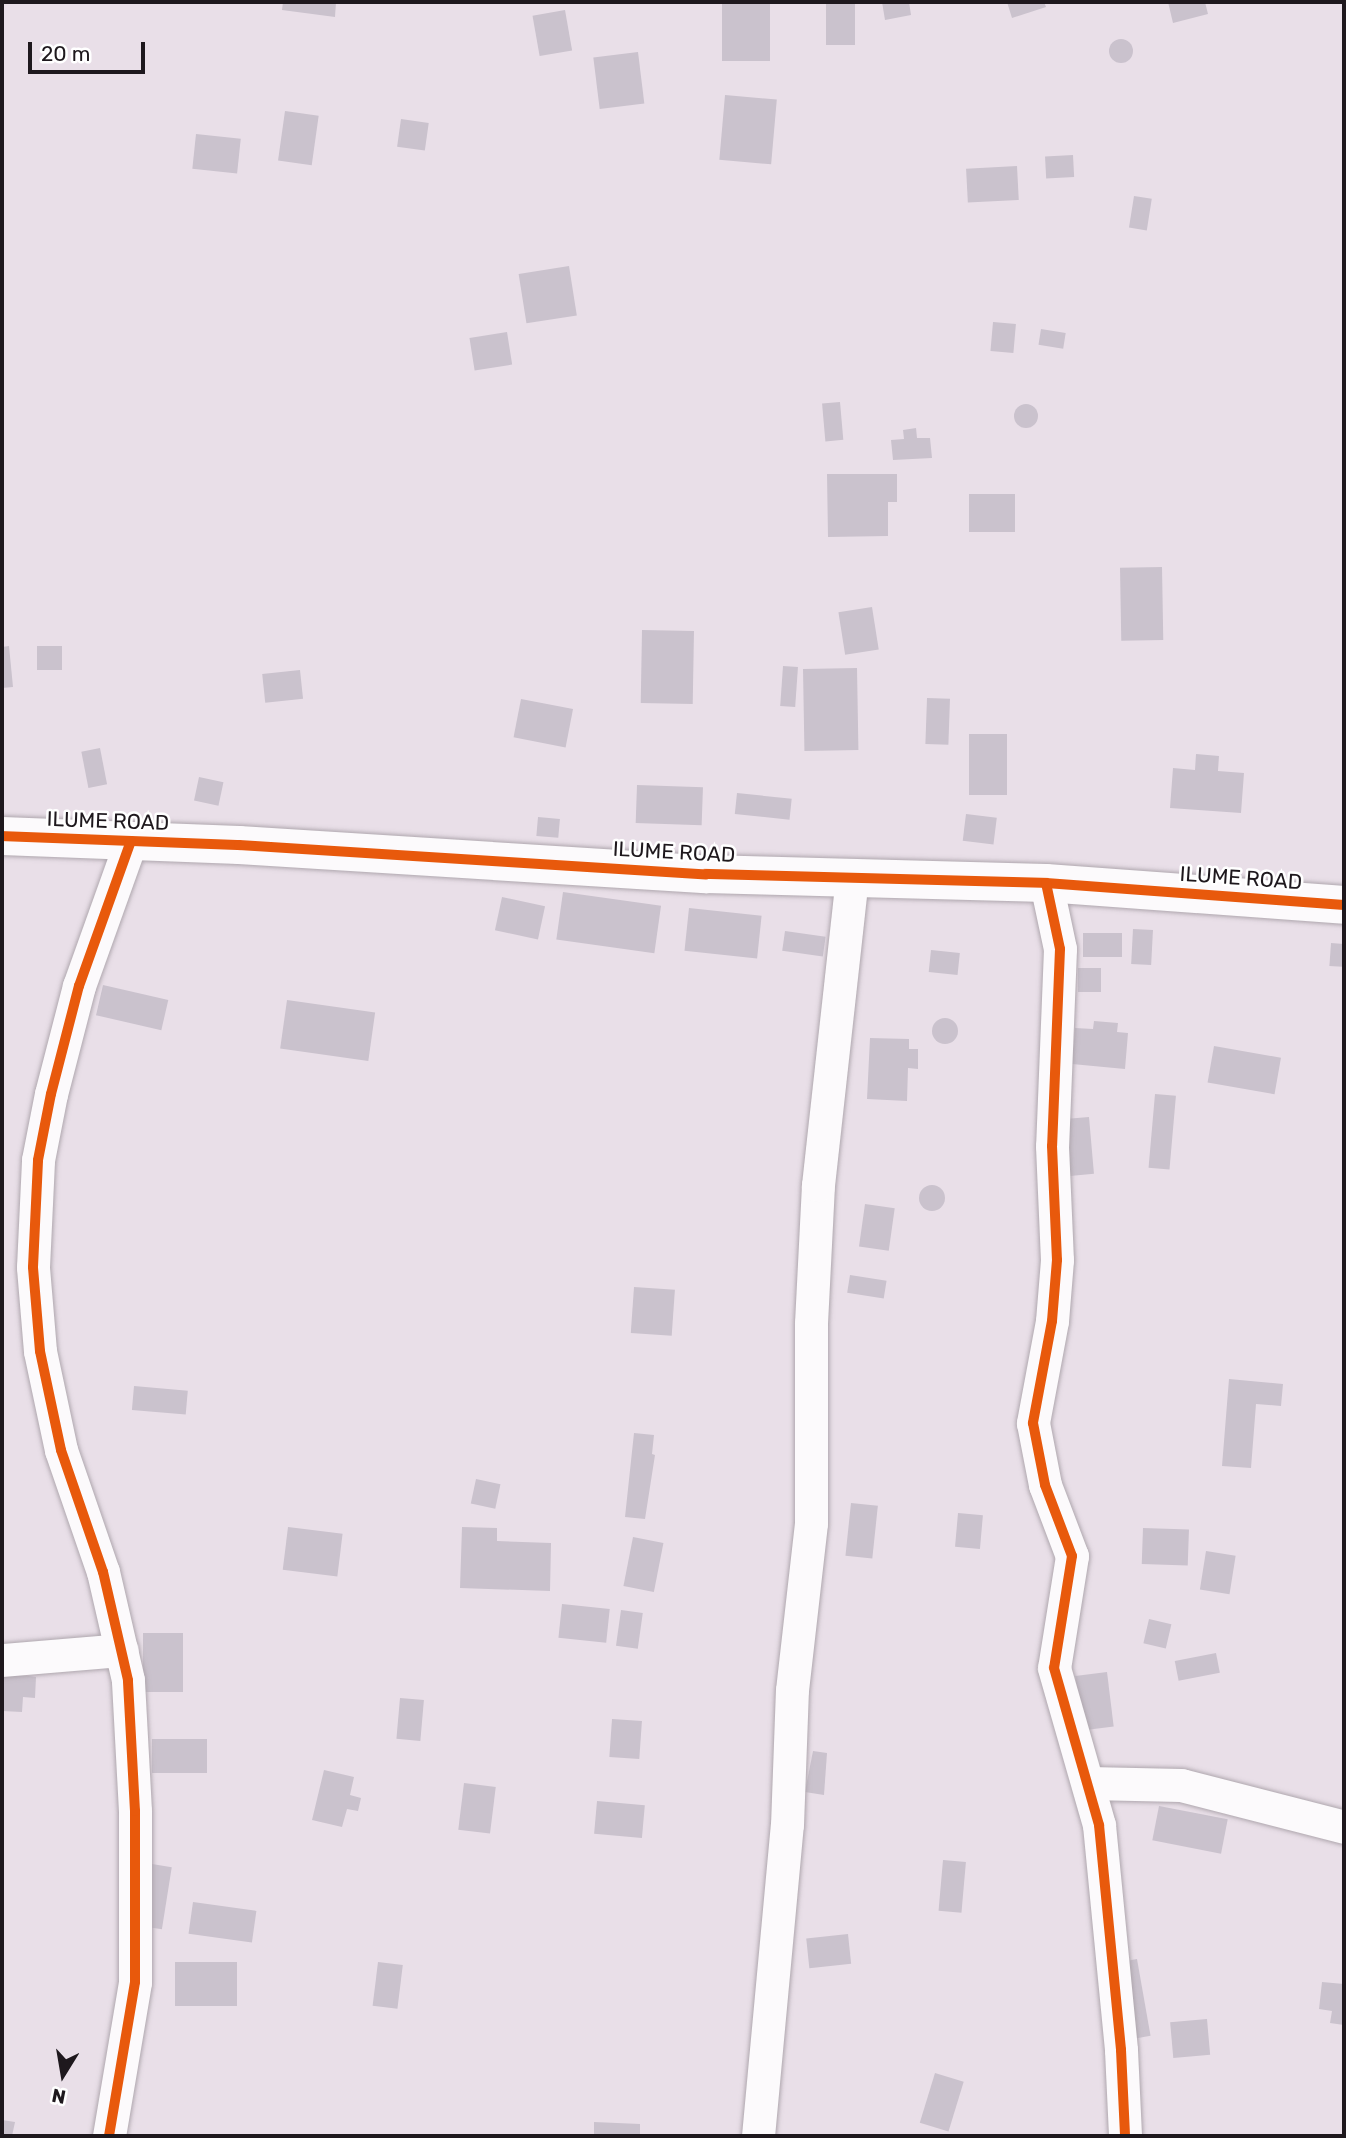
<!DOCTYPE html>
<html>
<head>
<meta charset="utf-8">
<style>
  body { margin:0 }
  #map { position:relative; width:1346px; height:2138px; overflow:hidden; background:#e9dfe8; font-family:Rubik,sans-serif }
  div>[style] { position:absolute }
  [style*='--x'] { left:calc(var(--x)*1px); top:calc(var(--y)*1px); width:calc(var(--w)*1px); rotate:calc(var(--a)*1deg) }
  .building>* { inset:0; background:#cac2cd; transform-origin:0 0 }
  .round { border-radius:50% }
  .roads { filter:drop-shadow(0 0 2px #afa7ae) drop-shadow(0 0 2px #afa7ae) }
  .minor>* { height:33px; margin:-16.5px; padding:0 16.5px; transform-origin:16.5px; border-radius:16.5px; background:#fcfafc }
  .tertiary>* { height:38px; margin:-19px; padding:0 19px; transform-origin:19px; border-radius:19px; background:#fcfafc }
  .cycleway>* { height:10px; margin:-5px; padding:0 5px; transform-origin:5px; border-radius:5px; background:#e8590c }
  span { translate:-50% -50%; white-space:nowrap; text-align:center; line-height:1.15; -webkit-text-stroke:5px #fff; paint-order:stroke }
  .street-label { font-size:21px; color:#1e181d }
  .frame { position:absolute; inset:0; border:4px solid #1e181d; pointer-events:none }
  .north { position:absolute; left:28px; top:2040px; width:70px; height:70px; -webkit-text-stroke:5px #fff; paint-order:stroke; rotate:191deg; font-size:19px; font-weight:700; line-height:28px; text-align:center; color:#1e181d }
  .north::after { content:''; display:block; margin:auto; width:24px; height:32px; background:#1e181d; clip-path:polygon(50% 0,100% 100%,50% 72%,0 100%) }
  .scale { position:absolute; left:28px; top:42px; width:117px; height:32px; box-sizing:border-box; border:4px solid #1e181d; border-top:0; padding-left:9px; font-size:21px; line-height:24px; white-space:nowrap; color:#1e181d; -webkit-text-stroke:5px #fff; paint-order:stroke }
</style>
</head>
<body>
<div id="map">
  <div class="building">
    <div style="clip-path:polygon(283px 2px,336px 2px,335px 17px,282px 10px)"></div>
    <div style="left:722px;top:2px;width:48px;height:59px"></div>
    <div style="left:826px;top:2px;width:29px;height:43px"></div>
    <div style="clip-path:polygon(882px 2px,909px 2px,911px 15px,885px 20px)"></div>
    <div style="clip-path:polygon(1007px 2px,1044px 2px,1046px 7px,1012px 18px)"></div>
    <div style="clip-path:polygon(1168px 2px,1205px 2px,1208px 14px,1173px 23px)"></div>
    <div style="left:565px;top:10px;width:41px;height:33px;rotate:80deg"></div>
    <div class="round" style="left:1109px;top:39px;width:24px;height:24px"></div>
    <div style="left:638px;top:52px;width:52px;height:45px;rotate:83deg"></div>
    <div style="left:725px;top:95px;width:52px;height:65px;rotate:5deg"></div>
    <div style="left:285px;top:111px;width:34px;height:50px;rotate:8deg"></div>
    <div style="left:401px;top:119px;width:28px;height:28px;rotate:8deg"></div>
    <div style="left:196px;top:134px;width:45px;height:35px;rotate:6deg"></div>
    <div style="left:1073px;top:155px;width:22px;height:28px;rotate:87deg"></div>
    <div style="left:1017px;top:166px;width:34px;height:51px;rotate:87deg"></div>
    <div style="left:1134px;top:196px;width:18px;height:32px;rotate:9deg"></div>
    <div style="left:569px;top:266px;width:50px;height:51px;rotate:81deg"></div>
    <div style="left:993px;top:322px;width:23px;height:29px;rotate:5deg"></div>
    <div style="left:1041px;top:329px;width:25px;height:16px;rotate:9deg"></div>
    <div style="left:507px;top:332px;width:33px;height:38px;rotate:81deg"></div>
    <div style="left:840px;top:402px;width:38px;height:18px;rotate:85deg"></div>
    <div class="round" style="left:1014px;top:404px;width:24px;height:24px"></div>
    <div style="clip-path:polygon(916px 428px,917px 438px,930px 438px,932px 458px,893px 460px,891px 440px,904px 439px,903px 430px)"></div>
    <div style="clip-path:polygon(827px 474px,897px 474px,897px 502px,888px 502px,888px 536px,828px 537px)"></div>
    <div style="left:969px;top:494px;width:46px;height:38px"></div>
    <div style="left:1162px;top:567px;width:73px;height:42px;rotate:89deg"></div>
    <div style="left:872px;top:607px;width:43px;height:34px;rotate:81deg"></div>
    <div style="left:642px;top:630px;width:52px;height:73px;rotate:1deg"></div>
    <div style="clip-path:polygon(9px 646px,13px 687px,2px 688px,2px 647px)"></div>
    <div style="left:37px;top:646px;width:25px;height:24px"></div>
    <div style="left:783px;top:666px;width:15px;height:40px;rotate:4deg"></div>
    <div style="left:857px;top:668px;width:82px;height:54px;rotate:89deg"></div>
    <div style="left:300px;top:670px;width:29px;height:38px;rotate:84deg"></div>
    <div style="left:927px;top:698px;width:23px;height:46px;rotate:2deg"></div>
    <div style="left:521px;top:699px;width:53px;height:39px;rotate:11deg"></div>
    <div style="left:969px;top:734px;width:38px;height:61px"></div>
    <div style="left:100px;top:748px;width:37px;height:19px;rotate:79deg"></div>
    <div style="clip-path:polygon(1196px 754px,1219px 756px,1218px 771px,1244px 773px,1241px 813px,1170px 808px,1173px 768px,1195px 770px)"></div>
    <div style="left:199px;top:777px;width:25px;height:24px;rotate:12deg"></div>
    <div style="left:637px;top:785px;width:66px;height:38px;rotate:2deg"></div>
    <div style="left:737px;top:793px;width:55px;height:21px;rotate:6deg"></div>
    <div style="left:966px;top:814px;width:31px;height:27px;rotate:7deg"></div>
    <div style="left:538px;top:817px;width:22px;height:19px;rotate:5deg"></div>
    <div style="left:563px;top:892px;width:99px;height:48px;rotate:8deg"></div>
    <div style="left:502px;top:897px;width:44px;height:34px;rotate:12deg"></div>
    <div style="left:689px;top:908px;width:73px;height:43px;rotate:6deg"></div>
    <div style="left:1133px;top:929px;width:20px;height:35px;rotate:3deg"></div>
    <div style="left:785px;top:931px;width:41px;height:20px;rotate:8deg"></div>
    <div style="left:1083px;top:933px;width:39px;height:24px"></div>
    <div style="left:1331px;top:943px;width:13px;height:23px;rotate:4deg"></div>
    <div style="left:931px;top:950px;width:29px;height:22px;rotate:6deg"></div>
    <div style="left:1101px;top:968px;width:24px;height:23px;rotate:90deg"></div>
    <div style="left:103px;top:985px;width:67px;height:31px;rotate:13deg"></div>
    <div style="left:287px;top:1000px;width:89px;height:49px;rotate:8deg"></div>
    <div class="round" style="left:932px;top:1018px;width:26px;height:26px"></div>
    <div style="clip-path:polygon(1094px 1021px,1118px 1023px,1117px 1032px,1128px 1033px,1125px 1069px,1072px 1064px,1075px 1028px,1093px 1029px)"></div>
    <div style="clip-path:polygon(870px 1038px,909px 1039px,909px 1049px,918px 1049px,918px 1069px,908px 1068px,907px 1101px,867px 1099px)"></div>
    <div style="left:1214px;top:1046px;width:68px;height:37px;rotate:10deg"></div>
    <div style="left:1155px;top:1094px;width:21px;height:74px;rotate:5deg"></div>
    <div style="left:1089px;top:1117px;width:57px;height:27px;rotate:85deg"></div>
    <div class="round" style="left:919px;top:1185px;width:26px;height:26px"></div>
    <div style="left:865px;top:1204px;width:30px;height:43px;rotate:8deg"></div>
    <div style="left:850px;top:1275px;width:37px;height:18px;rotate:9deg"></div>
    <div style="left:634px;top:1287px;width:41px;height:46px;rotate:4deg"></div>
    <div style="clip-path:polygon(1229px 1379px,1283px 1384px,1281px 1406px,1256px 1404px,1251px 1468px,1222px 1466px)"></div>
    <div style="left:134px;top:1386px;width:54px;height:24px;rotate:5deg"></div>
    <div style="clip-path:polygon(634px 1433px,654px 1435px,652px 1454px,655px 1455px,645px 1519px,625px 1517px)"></div>
    <div style="left:476px;top:1479px;width:25px;height:25px;rotate:12deg"></div>
    <div style="left:851px;top:1503px;width:27px;height:53px;rotate:6deg"></div>
    <div style="left:958px;top:1513px;width:25px;height:34px;rotate:5deg"></div>
    <div style="left:288px;top:1527px;width:55px;height:43px;rotate:7deg"></div>
    <div style="clip-path:polygon(462px 1527px,497px 1528px,497px 1541px,551px 1543px,550px 1591px,460px 1588px)"></div>
    <div style="left:1143px;top:1528px;width:46px;height:36px;rotate:2deg"></div>
    <div style="left:633px;top:1537px;width:31px;height:50px;rotate:11deg"></div>
    <div style="left:1206px;top:1551px;width:30px;height:39px;rotate:9deg"></div>
    <div style="left:562px;top:1604px;width:48px;height:34px;rotate:6deg"></div>
    <div style="left:621px;top:1610px;width:22px;height:36px;rotate:8deg"></div>
    <div style="left:1149px;top:1619px;width:23px;height:25px;rotate:13deg"></div>
    <div style="left:183px;top:1633px;width:59px;height:40px;rotate:90deg"></div>
    <div style="clip-path:polygon(2px 1651px,24px 1653px,22px 1675px,36px 1677px,35px 1698px,23px 1697px,22px 1712px,2px 1711px)"></div>
    <div style="left:1216px;top:1653px;width:20px;height:42px;rotate:79deg"></div>
    <div style="left:1107px;top:1672px;width:55px;height:32px;rotate:83deg"></div>
    <div style="left:400px;top:1698px;width:24px;height:41px;rotate:5deg"></div>
    <div style="left:612px;top:1719px;width:30px;height:38px;rotate:4deg"></div>
    <div style="left:152px;top:1739px;width:55px;height:34px"></div>
    <div style="clip-path:polygon(813px 1751px,827px 1753px,824px 1795px,805px 1792px)"></div>
    <div style="clip-path:polygon(324px 1770px,354px 1777px,350px 1795px,361px 1798px,358px 1811px,347px 1809px,342px 1827px,312px 1820px)"></div>
    <div style="left:464px;top:1783px;width:32px;height:47px;rotate:7deg"></div>
    <div style="left:597px;top:1801px;width:48px;height:33px;rotate:5deg"></div>
    <div style="left:1159px;top:1806px;width:70px;height:35px;rotate:11deg"></div>
    <div style="left:943px;top:1860px;width:23px;height:51px;rotate:5deg"></div>
    <div style="left:152px;top:1864px;width:20px;height:63px;rotate:9deg"></div>
    <div style="left:193px;top:1902px;width:64px;height:32px;rotate:8deg"></div>
    <div style="left:848px;top:1934px;width:30px;height:42px;rotate:84deg"></div>
    <div style="left:1137px;top:1959px;width:78px;height:21px;rotate:80deg"></div>
    <div style="left:175px;top:1962px;width:62px;height:44px"></div>
    <div style="left:378px;top:1962px;width:25px;height:44px;rotate:7deg"></div>
    <div style="clip-path:polygon(1322px 1982px,1344px 1984px,1344px 2025px,1330px 2023px,1332px 2011px,1319px 2009px)"></div>
    <div style="left:1207px;top:2019px;width:36px;height:37px;rotate:85deg"></div>
    <div style="left:935px;top:2073px;width:30px;height:52px;rotate:17deg"></div>
    <div style="clip-path:polygon(2px 2120px,15px 2122px,12px 2136px,2px 2136px)"></div>
    <div style="clip-path:polygon(594px 2122px,640px 2124px,640px 2136px,594px 2136px)"></div>
  </div>
  <div class="roads">
    <div class="minor">
      <div style="--x:1046;--y:883;--w:67;--a:78"></div>
      <div style="--x:1060;--y:949;--w:197;--a:92.3"></div>
      <div style="--x:1052;--y:1146;--w:114;--a:87.5"></div>
      <div style="--x:1057;--y:1260;--w:61;--a:94.7"></div>
      <div style="--x:1052;--y:1321;--w:104;--a:100.6"></div>
      <div style="--x:1033;--y:1423;--w:63;--a:79"></div>
      <div style="--x:1045;--y:1485;--w:76;--a:69.2"></div>
      <div style="--x:1072;--y:1556;--w:113;--a:99.1"></div>
      <div style="--x:1054;--y:1668;--w:163;--a:74"></div>
      <div style="--x:1099;--y:1825;--w:226;--a:84.4"></div>
      <div style="--x:1121;--y:2050;--w:86;--a:87.3"></div>
      <div style="--x:2;--y:1660;--w:120;--a:-4.8"></div>
      <div style="--x:1089;--y:1783;--w:92;--a:1.2"></div>
      <div style="--x:1181;--y:1785;--w:168;--a:14.4"></div>
      <div style="--x:109;--y:2136;--w:156;--a:-80.4"></div>
      <div style="--x:135;--y:1982;--w:171;--a:-90"></div>
      <div style="--x:135;--y:1811;--w:131;--a:-93.1"></div>
      <div style="--x:128;--y:1680;--w:111;--a:-103"></div>
      <div style="--x:103;--y:1572;--w:129;--a:-109"></div>
      <div style="--x:61;--y:1450;--w:101;--a:-102"></div>
      <div style="--x:40;--y:1351;--w:84;--a:-94.8"></div>
      <div style="--x:33;--y:1267;--w:107;--a:-87.3"></div>
      <div style="--x:38;--y:1160;--w:67;--a:-78.9"></div>
      <div style="--x:51;--y:1094;--w:112;--a:-75.5"></div>
      <div style="--x:79;--y:986;--w:154;--a:-70.3"></div>
      <div style="--x:758;--y:2136;--w:312;--a:-84.7"></div>
      <div style="--x:787;--y:1825;--w:135;--a:-87.9"></div>
      <div style="--x:792;--y:1690;--w:168;--a:-83.5"></div>
      <div style="--x:811;--y:1523;--w:200;--a:-90"></div>
      <div style="--x:811;--y:1323;--w:138;--a:-87.1"></div>
      <div style="--x:818;--y:1185;--w:310;--a:-83.7"></div>
    </div>
    <div class="tertiary">
      <div style="--x:2;--y:836;--w:237;--a:2.2"></div>
      <div style="--x:239;--y:845;--w:468;--a:3.6"></div>
      <div style="--x:706;--y:874;--w:340;--a:1.5"></div>
      <div style="--x:1046;--y:883;--w:299;--a:4.2"></div>
    </div>
  </div>
  <div class="cycleway">
    <div style="--x:2;--y:836;--w:237;--a:2.2"></div>
    <div style="--x:239;--y:845;--w:468;--a:3.6"></div>
    <div style="--x:706;--y:874;--w:340;--a:1.5"></div>
    <div style="--x:1046;--y:883;--w:299;--a:4.2"></div>
    <div style="--x:1046;--y:883;--w:67;--a:78"></div>
    <div style="--x:1060;--y:949;--w:197;--a:92.3"></div>
    <div style="--x:1052;--y:1146;--w:114;--a:87.5"></div>
    <div style="--x:1057;--y:1260;--w:61;--a:94.7"></div>
    <div style="--x:1052;--y:1321;--w:104;--a:100.6"></div>
    <div style="--x:1033;--y:1423;--w:63;--a:79"></div>
    <div style="--x:1045;--y:1485;--w:76;--a:69.2"></div>
    <div style="--x:1072;--y:1556;--w:113;--a:99.1"></div>
    <div style="--x:1054;--y:1668;--w:163;--a:74"></div>
    <div style="--x:1099;--y:1825;--w:226;--a:84.4"></div>
    <div style="--x:1121;--y:2050;--w:86;--a:87.3"></div>
    <div style="--x:109;--y:2136;--w:156;--a:-80.4"></div>
    <div style="--x:135;--y:1982;--w:171;--a:-90"></div>
    <div style="--x:135;--y:1811;--w:131;--a:-93.1"></div>
    <div style="--x:128;--y:1680;--w:111;--a:-103"></div>
    <div style="--x:103;--y:1572;--w:129;--a:-109"></div>
    <div style="--x:61;--y:1450;--w:101;--a:-102"></div>
    <div style="--x:40;--y:1351;--w:84;--a:-94.8"></div>
    <div style="--x:33;--y:1267;--w:107;--a:-87.3"></div>
    <div style="--x:38;--y:1160;--w:67;--a:-78.9"></div>
    <div style="--x:51;--y:1094;--w:112;--a:-75.5"></div>
    <div style="--x:79;--y:986;--w:154;--a:-70.3"></div>
  </div>
  <div class="street-label">
    <span style="left:108px;top:821px;rotate:2deg">ILUME ROAD</span>
    <span style="left:674px;top:852px;rotate:3deg">ILUME ROAD</span>
    <span style="left:1241px;top:878px;rotate:4deg">ILUME ROAD</span>
  </div>
  <div class="frame"></div>
  <div class="north">N</div>
  <div class="scale">20 m</div>
</div>
</body>
</html>
